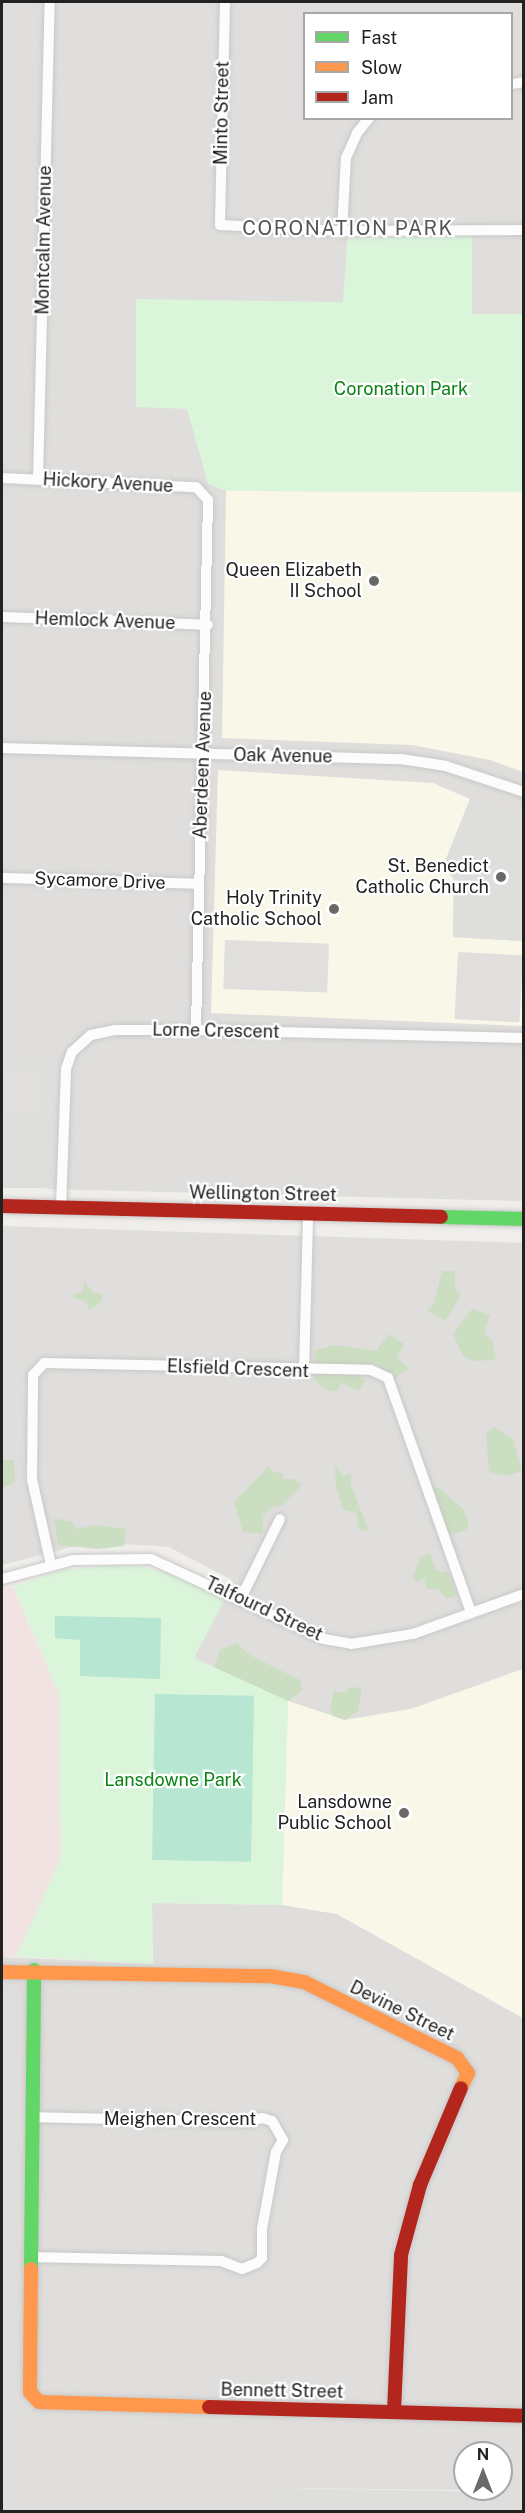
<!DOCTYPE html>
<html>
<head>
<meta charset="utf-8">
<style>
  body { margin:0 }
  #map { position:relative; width:525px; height:2513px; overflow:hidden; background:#f0eeeb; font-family:"Public Sans",sans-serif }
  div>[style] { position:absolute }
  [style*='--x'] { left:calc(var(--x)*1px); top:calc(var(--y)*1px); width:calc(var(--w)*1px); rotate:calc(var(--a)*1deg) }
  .residential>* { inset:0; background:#dfdedc }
  .commercial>* { inset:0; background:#f1e3e1 }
  .education>* { inset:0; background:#f8f7e8 }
  .religious>* { inset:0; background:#dededc; transform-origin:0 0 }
  .forest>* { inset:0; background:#cbdec1 }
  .park>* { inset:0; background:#daf5da }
  .pitch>* { inset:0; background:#b7e6d2; transform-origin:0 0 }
  .parking>* { inset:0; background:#e0dfde; transform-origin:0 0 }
  .roads { filter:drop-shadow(0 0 2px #c9c8c7) drop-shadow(0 0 2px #c9c8c7) }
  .street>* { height:10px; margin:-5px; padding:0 5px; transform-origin:5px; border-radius:5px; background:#fdfcfc }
  .fast>* { height:14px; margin:-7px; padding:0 7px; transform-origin:7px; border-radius:7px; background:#63d668 }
  .slow>* { height:14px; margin:-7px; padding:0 7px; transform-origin:7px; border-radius:7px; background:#ff974d }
  .jam>* { height:14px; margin:-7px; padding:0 7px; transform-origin:7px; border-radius:7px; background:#b3261e }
  .dots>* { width:16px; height:16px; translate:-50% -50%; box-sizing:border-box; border:3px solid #fff; border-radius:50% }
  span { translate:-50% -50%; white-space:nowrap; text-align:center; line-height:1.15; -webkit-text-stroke:4.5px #fff; paint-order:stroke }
  .street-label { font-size:18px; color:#222 }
  .park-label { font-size:18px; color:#0c8416 }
  .poi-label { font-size:18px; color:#222 }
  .right { translate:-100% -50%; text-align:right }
  .neighbourhood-label { font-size:20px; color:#555; letter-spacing:1.5px }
  .frame { position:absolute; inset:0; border:3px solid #222; pointer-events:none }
  .legend { position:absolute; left:303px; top:12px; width:210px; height:108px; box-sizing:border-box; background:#fff; border:2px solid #a7a7a7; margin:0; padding:8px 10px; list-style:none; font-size:18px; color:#222 }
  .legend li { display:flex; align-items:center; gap:12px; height:30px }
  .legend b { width:30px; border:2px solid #a7a7a7 }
  .north { position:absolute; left:453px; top:2441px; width:60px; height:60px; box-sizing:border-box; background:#fff; border:2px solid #a7a7a7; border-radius:50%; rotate:0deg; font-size:16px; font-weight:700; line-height:24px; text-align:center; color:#222 }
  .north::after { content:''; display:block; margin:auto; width:21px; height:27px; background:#6a6968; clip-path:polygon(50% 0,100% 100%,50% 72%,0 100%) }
</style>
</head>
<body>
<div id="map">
  <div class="residential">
    <div style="clip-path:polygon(evenodd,2px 2px,523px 2px,523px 1201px,47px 1189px,47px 1063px,2px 1063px,2px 2px,304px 14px,512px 14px,512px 118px,304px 118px,304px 14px)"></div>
    <div style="clip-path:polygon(2px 1226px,523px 1243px,523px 1669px,411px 1709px,345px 1720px,288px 1701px,194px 1658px,232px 1580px,169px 1547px,91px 1542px,2px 1565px)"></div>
    <div style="clip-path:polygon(evenodd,152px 1903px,282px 1905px,337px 1914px,523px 2018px,523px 2511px,464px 2511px,464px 2490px,280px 2488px,279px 2511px,2px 2512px,2px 1957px,153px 1964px,152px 1903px,465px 2453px,501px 2453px,501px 2489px,465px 2489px,465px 2453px)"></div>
  </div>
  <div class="commercial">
    <div style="clip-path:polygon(13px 1587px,59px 1694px,61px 1859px,16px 1956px,2px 1957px,2px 1590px)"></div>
  </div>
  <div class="education">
    <div style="clip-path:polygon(226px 491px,523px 492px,523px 772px,490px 760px,412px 745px,222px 738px)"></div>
    <div style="clip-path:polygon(218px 770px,433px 783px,470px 799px,444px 864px,454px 880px,453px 937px,523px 941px,523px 1026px,211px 1013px)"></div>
    <div style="clip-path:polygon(523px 1669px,524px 1669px,523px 2018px,337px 1914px,282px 1905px,288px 1701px,345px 1720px,411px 1709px)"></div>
  </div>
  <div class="religious">
    <div style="clip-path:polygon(470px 799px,523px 817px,523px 941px,453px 937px,454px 880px,444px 864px)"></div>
    <div style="left:2px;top:1063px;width:45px;height:125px"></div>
    <div style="left:279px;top:2488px;width:185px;height:23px;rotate:1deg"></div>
  </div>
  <div class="forest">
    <div style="clip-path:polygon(442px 1271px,455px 1271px,455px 1289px,461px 1295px,445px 1321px,427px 1311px,434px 1303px)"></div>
    <div style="clip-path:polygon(84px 1281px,94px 1293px,102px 1294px,103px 1299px,89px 1311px,86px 1301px,73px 1298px,74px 1294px,82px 1293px)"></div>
    <div style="clip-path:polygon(472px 1309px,490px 1315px,484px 1332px,493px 1342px,496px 1360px,473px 1361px,463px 1356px,453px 1334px)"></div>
    <div style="clip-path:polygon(389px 1334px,404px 1344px,397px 1358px,409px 1368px,392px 1381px,375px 1362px,370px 1367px,356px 1362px,350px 1369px,365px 1380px,359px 1391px,341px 1383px,338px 1391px,326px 1390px,314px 1379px,315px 1350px,335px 1345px,376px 1351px)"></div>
    <div style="clip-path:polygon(494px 1427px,513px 1439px,522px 1471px,506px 1476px,489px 1472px,486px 1434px)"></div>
    <div style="clip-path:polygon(2px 1460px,14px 1460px,15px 1482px,2px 1488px)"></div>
    <div style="clip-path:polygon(335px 1465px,344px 1476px,352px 1473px,350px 1483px,369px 1531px,359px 1529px,356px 1513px,343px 1510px,336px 1486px)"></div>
    <div style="clip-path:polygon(269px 1466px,272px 1472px,282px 1473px,283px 1479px,294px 1479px,302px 1485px,280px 1507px,273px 1506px,263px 1516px,263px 1534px,243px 1532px,234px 1502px)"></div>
    <div style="clip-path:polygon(429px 1486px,439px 1488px,463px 1509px,469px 1524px,466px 1530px,446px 1536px)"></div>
    <div style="clip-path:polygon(54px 1518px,72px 1522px,76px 1529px,97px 1525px,126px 1529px,124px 1546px,98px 1549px,58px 1545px)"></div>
    <div style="clip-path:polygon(430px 1554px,436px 1571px,448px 1572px,456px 1595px,447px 1599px,439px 1590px,427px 1589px,424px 1579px,416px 1582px,413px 1578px,420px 1557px)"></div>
    <div style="clip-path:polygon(236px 1643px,250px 1655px,300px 1680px,302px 1691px,288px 1701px,214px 1668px,220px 1650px)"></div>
    <div style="clip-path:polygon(350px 1687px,362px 1688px,358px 1711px,345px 1720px,333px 1716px,330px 1707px,334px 1691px,345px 1693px)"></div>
  </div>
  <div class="park">
    <div style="clip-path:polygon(348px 228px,472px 232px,472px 314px,523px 314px,523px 492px,226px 491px,208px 484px,187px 409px,136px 407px,136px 299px,343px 302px)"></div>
    <div style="clip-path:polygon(129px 1564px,173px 1574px,225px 1599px,194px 1658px,288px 1701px,282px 1905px,152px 1903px,153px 1964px,16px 1956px,61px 1859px,59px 1694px,14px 1587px,56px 1571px)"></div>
  </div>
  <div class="pitch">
    <div style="clip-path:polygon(55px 1616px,161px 1618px,160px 1679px,80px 1676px,80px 1640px,55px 1638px)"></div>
    <div style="left:155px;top:1694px;width:99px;height:166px;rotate:1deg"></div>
  </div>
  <div class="parking">
    <div style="left:225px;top:940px;width:104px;height:49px;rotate:2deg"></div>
    <div style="left:458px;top:952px;width:65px;height:67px;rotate:3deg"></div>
    <div style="left:2px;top:1068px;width:41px;height:44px"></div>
  </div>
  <div class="roads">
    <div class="street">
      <div style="--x:225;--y:2;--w:223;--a:91.3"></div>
      <div style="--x:220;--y:225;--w:122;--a:2.8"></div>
      <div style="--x:342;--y:231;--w:182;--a:-0.3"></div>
      <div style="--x:512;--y:84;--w:12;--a:-9"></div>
      <div style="--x:342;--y:231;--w:73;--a:-86.9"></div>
      <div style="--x:346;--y:158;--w:27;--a:-66"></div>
      <div style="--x:357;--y:133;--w:19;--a:-51"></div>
      <div style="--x:2;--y:478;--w:194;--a:2.7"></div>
      <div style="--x:196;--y:487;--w:18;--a:47"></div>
      <div style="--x:208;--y:500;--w:530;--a:91.3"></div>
      <div style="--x:38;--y:479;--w:477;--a:-88.6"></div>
      <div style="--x:2;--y:617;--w:206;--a:2.2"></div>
      <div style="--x:2;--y:748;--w:399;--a:1.6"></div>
      <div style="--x:401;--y:759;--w:46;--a:8.8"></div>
      <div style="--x:446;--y:766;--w:82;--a:18.4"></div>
      <div style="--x:2;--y:878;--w:197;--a:1.7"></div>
      <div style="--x:61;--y:1207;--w:138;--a:-87.9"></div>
      <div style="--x:66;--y:1069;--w:18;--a:-71"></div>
      <div style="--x:72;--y:1052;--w:25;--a:-42"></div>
      <div style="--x:91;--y:1035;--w:25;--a:-12"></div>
      <div style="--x:115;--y:1030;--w:81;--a:0"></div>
      <div style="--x:196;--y:1030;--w:328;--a:1.4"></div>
      <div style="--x:304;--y:1371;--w:157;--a:-88.5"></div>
      <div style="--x:51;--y:1565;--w:88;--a:-102.5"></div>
      <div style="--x:32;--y:1479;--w:104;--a:-89.4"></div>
      <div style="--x:33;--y:1375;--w:16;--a:-47"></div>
      <div style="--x:44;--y:1363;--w:327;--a:1.2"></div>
      <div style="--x:371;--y:1370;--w:19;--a:25"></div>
      <div style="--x:388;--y:1378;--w:249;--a:70.5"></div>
      <div style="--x:2;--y:1579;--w:73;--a:-15"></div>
      <div style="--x:73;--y:1560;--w:78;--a:-0.7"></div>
      <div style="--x:151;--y:1559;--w:191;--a:24.8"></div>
      <div style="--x:324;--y:1639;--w:27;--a:10"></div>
      <div style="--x:351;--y:1644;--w:63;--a:-9.2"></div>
      <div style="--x:413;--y:1634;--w:118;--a:-19.8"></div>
      <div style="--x:241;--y:1598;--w:88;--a:-63.7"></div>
      <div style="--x:30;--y:2257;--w:191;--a:1.2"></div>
      <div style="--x:221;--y:2261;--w:22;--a:21"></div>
      <div style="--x:242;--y:2269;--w:16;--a:-22"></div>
      <div style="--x:257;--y:2263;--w:7;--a:-45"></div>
      <div style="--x:262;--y:2258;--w:29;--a:-90"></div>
      <div style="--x:262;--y:2229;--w:78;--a:-79.7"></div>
      <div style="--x:276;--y:2152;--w:14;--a:-60"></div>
      <div style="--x:283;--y:2140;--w:22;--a:-120"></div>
      <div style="--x:272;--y:2121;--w:10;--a:-163"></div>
      <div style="--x:262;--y:2118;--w:13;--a:162"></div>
      <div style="--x:250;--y:2122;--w:219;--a:-178.7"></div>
    </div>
    <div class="fast">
      <div style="--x:441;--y:1217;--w:83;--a:1.4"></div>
      <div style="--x:31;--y:2269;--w:299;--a:-89.4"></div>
    </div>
    <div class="slow">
      <div style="--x:2;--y:1972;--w:268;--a:0.9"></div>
      <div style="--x:270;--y:1976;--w:35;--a:10"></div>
      <div style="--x:304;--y:1982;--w:171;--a:26.4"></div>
      <div style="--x:457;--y:2058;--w:19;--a:54"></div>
      <div style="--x:468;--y:2073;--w:17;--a:115"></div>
      <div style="--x:31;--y:2269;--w:123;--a:90.5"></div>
      <div style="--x:30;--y:2392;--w:13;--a:48"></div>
      <div style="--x:39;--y:2402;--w:170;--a:1.7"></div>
    </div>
    <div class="jam">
      <div style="--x:2;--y:1206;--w:439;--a:1.4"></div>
      <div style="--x:209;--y:2407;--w:315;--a:1.6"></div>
      <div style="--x:394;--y:2411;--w:156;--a:-87.4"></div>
      <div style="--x:401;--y:2255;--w:73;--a:-74.8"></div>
      <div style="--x:420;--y:2185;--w:105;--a:-67.1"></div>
    </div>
  </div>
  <div class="dots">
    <div style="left:374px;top:581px;background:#6a6968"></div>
    <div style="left:501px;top:877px;background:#6a6968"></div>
    <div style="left:334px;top:909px;background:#6a6968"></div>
    <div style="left:404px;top:1813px;background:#6a6968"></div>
  </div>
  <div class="street-label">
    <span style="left:222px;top:113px;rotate:-89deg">Minto Street</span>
    <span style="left:44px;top:240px;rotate:-89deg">Montcalm Avenue</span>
    <span style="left:108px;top:483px;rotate:3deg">Hickory Avenue</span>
    <span style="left:105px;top:621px;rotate:2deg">Hemlock Avenue</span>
    <span style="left:283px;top:756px;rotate:1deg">Oak Avenue</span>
    <span style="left:203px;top:765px;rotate:-88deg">Aberdeen Avenue</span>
    <span style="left:100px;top:881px;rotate:2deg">Sycamore Drive</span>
    <span style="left:216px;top:1031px;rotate:1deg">Lorne Crescent</span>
    <span style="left:263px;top:1194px;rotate:1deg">Wellington Street</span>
    <span style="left:238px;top:1369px;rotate:2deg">Elsfield Crescent</span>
    <span style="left:264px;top:1609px;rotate:25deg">Talfourd Street</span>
    <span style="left:402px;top:2011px;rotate:26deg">Devine Street</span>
    <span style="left:180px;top:2119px">Meighen Crescent</span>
    <span style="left:282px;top:2391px;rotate:1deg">Bennett Street</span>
  </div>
  <div class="park-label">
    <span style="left:401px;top:389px">Coronation Park</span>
    <span style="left:173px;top:1780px">Lansdowne Park</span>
  </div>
  <div class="poi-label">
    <span class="right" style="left:362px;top:581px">Queen Elizabeth<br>II School</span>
    <span class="right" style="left:489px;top:877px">St. Benedict<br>Catholic Church</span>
    <span class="right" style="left:322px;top:909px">Holy Trinity<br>Catholic School</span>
    <span class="right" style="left:392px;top:1813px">Lansdowne<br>Public School</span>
  </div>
  <div class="neighbourhood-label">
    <span style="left:348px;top:228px">CORONATION PARK</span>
  </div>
  <div class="frame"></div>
  <ul class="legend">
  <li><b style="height:8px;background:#63d668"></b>Fast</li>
  <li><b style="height:8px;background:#ff974d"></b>Slow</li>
  <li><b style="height:8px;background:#b3261e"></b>Jam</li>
  </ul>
  <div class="north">N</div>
</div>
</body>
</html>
